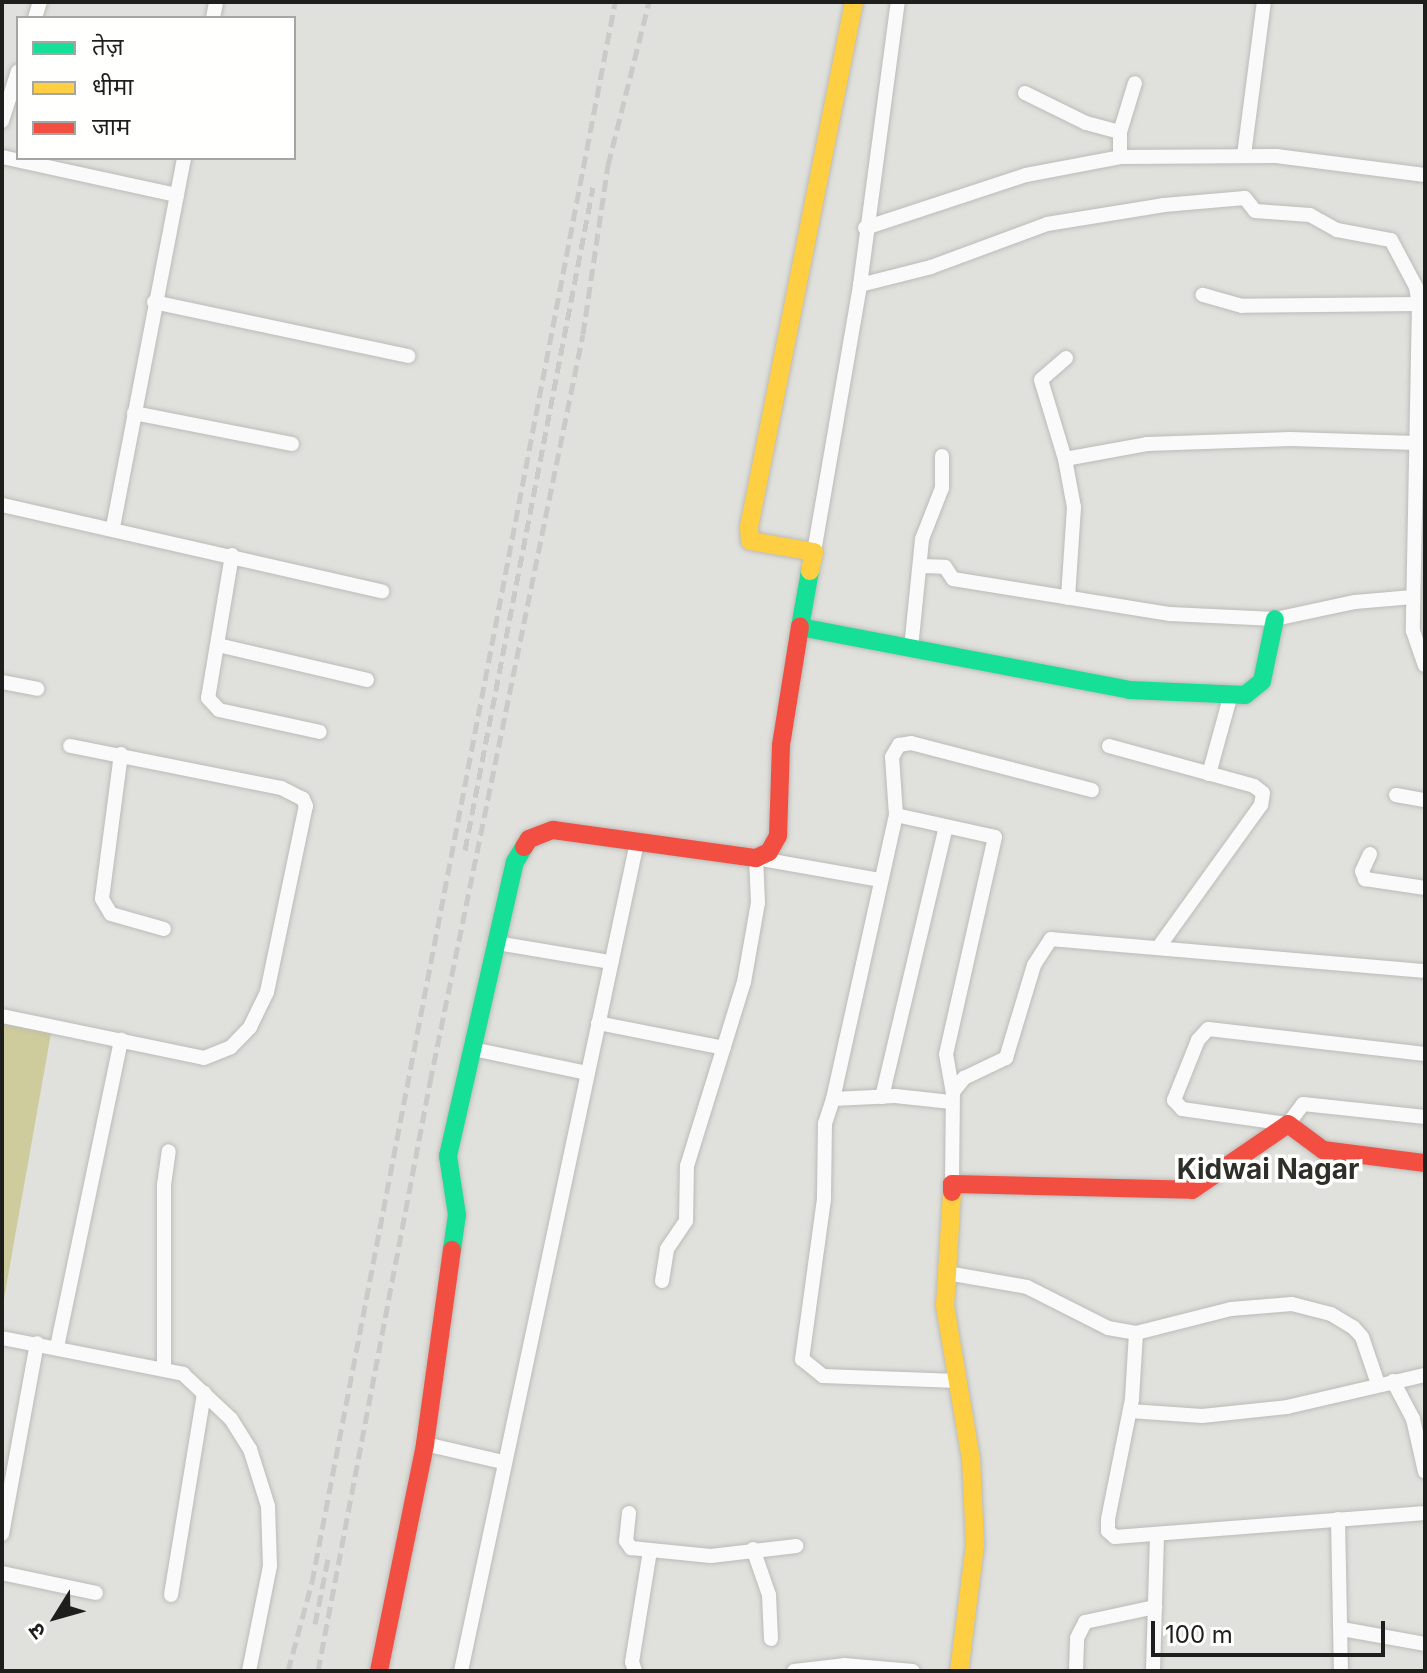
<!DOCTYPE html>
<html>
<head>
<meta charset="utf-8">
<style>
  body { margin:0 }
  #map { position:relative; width:1427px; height:1673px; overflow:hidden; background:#e0e0dc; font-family:Inter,"Noto Sans Devanagari",sans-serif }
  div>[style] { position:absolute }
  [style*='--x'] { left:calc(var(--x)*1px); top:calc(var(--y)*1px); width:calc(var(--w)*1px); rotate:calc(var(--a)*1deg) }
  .green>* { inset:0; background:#cecb9c }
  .roads { filter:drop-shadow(0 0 2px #bbbbb8) drop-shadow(0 0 2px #bbbbb8) }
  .street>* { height:14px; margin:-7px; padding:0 7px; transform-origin:7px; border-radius:7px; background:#fafafa }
  .fast>* { height:18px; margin:-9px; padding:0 9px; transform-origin:9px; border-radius:9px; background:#16e098 }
  .slow>* { height:18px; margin:-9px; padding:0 9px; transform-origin:9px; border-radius:9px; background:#ffcf43 }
  .jam>* { height:18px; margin:-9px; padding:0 9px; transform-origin:9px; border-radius:9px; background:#f24e42 }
  .rail>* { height:5px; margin-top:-2.5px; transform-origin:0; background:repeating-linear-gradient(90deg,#cacac9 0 12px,transparent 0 18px) }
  span { translate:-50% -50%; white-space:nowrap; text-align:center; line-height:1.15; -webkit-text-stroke:7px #fffffe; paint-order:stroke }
  .district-label { font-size:28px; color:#2f2f2a; font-weight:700 }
  .frame { position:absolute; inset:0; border:4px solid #1e1e1c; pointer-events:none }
  .legend { position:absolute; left:16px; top:16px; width:280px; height:144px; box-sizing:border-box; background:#fffffe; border:2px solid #a5a5a4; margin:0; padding:10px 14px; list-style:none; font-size:24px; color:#1e1e1c }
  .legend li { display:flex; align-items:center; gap:16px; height:40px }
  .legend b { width:40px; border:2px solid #a5a5a4 }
  .north { position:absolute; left:16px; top:1577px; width:80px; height:80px; -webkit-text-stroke:6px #fffffe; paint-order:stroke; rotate:233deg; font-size:22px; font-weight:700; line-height:32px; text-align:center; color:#1e1e1c }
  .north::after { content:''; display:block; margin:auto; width:28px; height:36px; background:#1e1e1c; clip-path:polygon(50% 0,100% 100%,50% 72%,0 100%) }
  .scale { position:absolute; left:1151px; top:1621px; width:234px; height:36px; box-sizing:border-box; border:4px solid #1e1e1c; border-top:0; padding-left:10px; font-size:24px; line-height:28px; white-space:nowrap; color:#1e1e1c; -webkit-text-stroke:6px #fffffe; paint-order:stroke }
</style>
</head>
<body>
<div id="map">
  <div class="green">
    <div style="clip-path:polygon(2px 1023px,51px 1033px,2px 1310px)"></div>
  </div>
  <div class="roads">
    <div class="street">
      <div style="--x:35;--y:18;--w:17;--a:-73"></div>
      <div style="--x:213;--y:18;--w:16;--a:-79"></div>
      <div style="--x:1025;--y:93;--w:68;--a:26.2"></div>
      <div style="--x:1086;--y:123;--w:35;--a:15"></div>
      <div style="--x:1120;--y:132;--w:25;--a:90"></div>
      <div style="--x:2;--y:121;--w:52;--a:-72.3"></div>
      <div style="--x:1120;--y:132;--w:51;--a:-73"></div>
      <div style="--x:1244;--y:155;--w:154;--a:-82.6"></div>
      <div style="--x:2;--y:157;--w:179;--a:12.3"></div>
      <div style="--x:865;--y:228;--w:169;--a:-18.2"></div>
      <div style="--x:1026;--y:175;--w:96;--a:-10.8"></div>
      <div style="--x:1120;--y:157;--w:156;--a:-0.4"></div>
      <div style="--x:1276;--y:156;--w:150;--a:7.3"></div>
      <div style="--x:860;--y:285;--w:73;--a:-14.2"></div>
      <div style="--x:931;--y:267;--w:124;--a:-20.3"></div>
      <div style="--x:1047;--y:224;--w:119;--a:-9.2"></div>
      <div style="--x:1164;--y:205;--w:81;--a:-4.9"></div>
      <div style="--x:1245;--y:198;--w:16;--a:52"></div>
      <div style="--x:1255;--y:211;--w:55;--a:4.2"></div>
      <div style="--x:1310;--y:215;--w:31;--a:29"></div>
      <div style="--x:1337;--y:230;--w:55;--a:10.5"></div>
      <div style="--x:1391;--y:240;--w:53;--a:62"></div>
      <div style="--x:1416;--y:287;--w:17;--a:80"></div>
      <div style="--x:1419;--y:304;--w:177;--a:179.4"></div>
      <div style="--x:1242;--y:306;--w:41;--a:-164.2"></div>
      <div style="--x:154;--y:302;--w:260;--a:12"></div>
      <div style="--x:1425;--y:305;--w:6;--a:-171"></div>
      <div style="--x:1419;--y:304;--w:327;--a:91.1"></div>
      <div style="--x:1413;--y:631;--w:36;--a:71"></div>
      <div style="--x:1066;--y:358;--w:33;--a:139"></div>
      <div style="--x:1041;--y:380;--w:83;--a:73.1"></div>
      <div style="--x:1065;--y:459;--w:83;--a:-10.4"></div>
      <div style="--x:1147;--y:444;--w:144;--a:-2"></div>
      <div style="--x:1291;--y:439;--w:125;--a:1.8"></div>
      <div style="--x:134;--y:413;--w:161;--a:11.1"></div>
      <div style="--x:1065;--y:459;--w:49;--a:79.4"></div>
      <div style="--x:1074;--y:507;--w:91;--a:93.8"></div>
      <div style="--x:2;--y:505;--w:390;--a:12.8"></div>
      <div style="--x:113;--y:527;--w:376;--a:-79.1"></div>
      <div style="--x:814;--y:552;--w:271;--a:-80.2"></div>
      <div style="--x:860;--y:285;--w:286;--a:-82.4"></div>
      <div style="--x:232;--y:555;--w:145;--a:99.5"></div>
      <div style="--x:208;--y:698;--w:16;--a:47"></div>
      <div style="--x:219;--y:710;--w:103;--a:12.3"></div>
      <div style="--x:921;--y:566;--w:24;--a:2"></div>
      <div style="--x:945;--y:567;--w:14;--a:56"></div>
      <div style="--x:953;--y:579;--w:220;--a:9.2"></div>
      <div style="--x:1170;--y:614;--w:105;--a:2.7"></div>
      <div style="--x:1275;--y:619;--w:82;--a:-12"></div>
      <div style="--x:1355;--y:602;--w:58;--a:-4.9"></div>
      <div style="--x:218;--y:645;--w:153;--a:13.2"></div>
      <div style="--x:911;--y:648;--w:110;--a:-84.2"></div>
      <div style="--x:922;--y:539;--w:55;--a:-68.6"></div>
      <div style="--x:942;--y:488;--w:32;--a:-90"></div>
      <div style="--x:2;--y:682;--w:36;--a:11"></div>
      <div style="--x:1109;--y:746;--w:150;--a:15.4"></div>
      <div style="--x:1254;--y:786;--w:11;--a:38"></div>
      <div style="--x:1263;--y:793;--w:12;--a:99"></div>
      <div style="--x:1261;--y:805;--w:173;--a:125.8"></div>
      <div style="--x:121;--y:754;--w:146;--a:97.5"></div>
      <div style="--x:102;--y:899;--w:17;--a:59"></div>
      <div style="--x:111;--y:914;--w:55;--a:15.8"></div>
      <div style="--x:1209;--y:774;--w:83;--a:-74.6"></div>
      <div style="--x:1396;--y:795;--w:29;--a:10"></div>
      <div style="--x:896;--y:815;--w:58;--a:-93.9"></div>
      <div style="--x:892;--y:757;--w:14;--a:-60"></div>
      <div style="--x:899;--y:745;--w:12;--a:-9"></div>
      <div style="--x:911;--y:743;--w:187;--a:14.6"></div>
      <div style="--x:1370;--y:854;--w:19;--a:115"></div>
      <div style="--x:1362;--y:871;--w:9;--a:69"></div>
      <div style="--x:1365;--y:879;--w:61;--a:8.5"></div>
      <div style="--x:497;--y:943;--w:116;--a:9.5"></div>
      <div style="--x:2;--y:1016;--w:206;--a:11.7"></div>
      <div style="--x:204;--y:1058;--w:29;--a:-22"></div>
      <div style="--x:231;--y:1047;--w:28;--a:-46"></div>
      <div style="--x:250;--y:1027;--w:39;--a:-64"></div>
      <div style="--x:267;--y:992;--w:190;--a:-78.2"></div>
      <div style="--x:306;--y:806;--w:8;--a:-113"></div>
      <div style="--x:303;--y:799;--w:25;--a:-153"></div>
      <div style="--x:281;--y:788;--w:215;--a:-168.7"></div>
      <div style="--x:598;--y:1023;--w:128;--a:11.2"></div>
      <div style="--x:473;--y:1049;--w:116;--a:11.9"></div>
      <div style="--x:1425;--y:1054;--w:218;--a:-173.4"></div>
      <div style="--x:1208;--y:1029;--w:15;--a:132"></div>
      <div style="--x:1198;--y:1040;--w:65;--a:111.8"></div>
      <div style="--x:1174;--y:1100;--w:12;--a:48"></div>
      <div style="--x:1182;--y:1109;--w:107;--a:8.1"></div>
      <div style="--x:1288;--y:1124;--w:25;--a:-53"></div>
      <div style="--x:1303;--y:1104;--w:123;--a:6.1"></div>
      <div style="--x:882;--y:1097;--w:278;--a:-76.7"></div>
      <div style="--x:833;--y:1099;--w:25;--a:108"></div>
      <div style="--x:825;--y:1123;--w:76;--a:90.8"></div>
      <div style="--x:824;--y:1199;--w:162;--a:97.8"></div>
      <div style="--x:802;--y:1359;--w:27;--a:39"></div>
      <div style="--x:823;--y:1376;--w:134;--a:2.1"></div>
      <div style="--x:951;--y:1102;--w:56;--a:-173.9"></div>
      <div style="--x:895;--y:1096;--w:62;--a:177.2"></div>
      <div style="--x:833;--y:1099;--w:291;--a:-77.5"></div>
      <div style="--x:896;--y:815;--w:101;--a:12.5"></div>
      <div style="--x:995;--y:837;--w:222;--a:102.7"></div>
      <div style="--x:946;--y:1054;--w:39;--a:80"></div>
      <div style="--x:952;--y:1184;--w:92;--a:-89.4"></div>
      <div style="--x:953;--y:1092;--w:18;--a:-52"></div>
      <div style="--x:964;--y:1078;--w:47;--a:-25.5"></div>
      <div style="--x:1006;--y:1058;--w:97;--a:-73.2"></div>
      <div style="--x:1034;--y:965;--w:31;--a:-57"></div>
      <div style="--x:1051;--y:939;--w:375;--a:4.9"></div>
      <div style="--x:947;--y:1273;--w:81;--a:9.9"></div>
      <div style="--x:1027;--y:1287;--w:91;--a:26.8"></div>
      <div style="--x:1108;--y:1328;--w:28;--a:10"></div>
      <div style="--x:1136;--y:1333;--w:98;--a:-14.2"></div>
      <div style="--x:1231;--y:1309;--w:61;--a:-4.7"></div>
      <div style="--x:1292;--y:1304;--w:40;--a:14.4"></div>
      <div style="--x:1331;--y:1314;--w:26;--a:31"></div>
      <div style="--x:1353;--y:1327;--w:13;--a:48"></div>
      <div style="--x:1362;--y:1337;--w:50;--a:71.2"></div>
      <div style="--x:662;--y:1281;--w:32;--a:-81"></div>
      <div style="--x:667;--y:1249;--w:34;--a:-56"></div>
      <div style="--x:686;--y:1221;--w:55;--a:-89"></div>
      <div style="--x:687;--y:1166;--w:193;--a:-72.8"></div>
      <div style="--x:744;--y:982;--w:80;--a:-80"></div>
      <div style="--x:758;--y:903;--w:45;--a:-92.5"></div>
      <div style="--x:756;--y:858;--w:127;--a:10"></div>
      <div style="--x:1136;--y:1333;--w:66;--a:93.5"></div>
      <div style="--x:1132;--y:1399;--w:122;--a:101.3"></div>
      <div style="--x:1108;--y:1519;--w:12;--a:90"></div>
      <div style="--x:1108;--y:1531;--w:9;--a:41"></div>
      <div style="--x:1115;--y:1537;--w:311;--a:-4.4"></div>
      <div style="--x:2;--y:1338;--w:185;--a:11.2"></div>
      <div style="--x:183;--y:1374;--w:66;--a:43.2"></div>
      <div style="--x:231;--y:1419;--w:36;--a:58"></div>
      <div style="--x:250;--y:1449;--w:60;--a:72.5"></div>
      <div style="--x:268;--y:1506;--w:60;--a:88.1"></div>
      <div style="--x:270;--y:1566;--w:107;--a:101.3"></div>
      <div style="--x:57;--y:1347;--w:314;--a:-78.2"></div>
      <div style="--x:164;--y:1367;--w:182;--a:-90"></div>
      <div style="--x:164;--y:1185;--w:34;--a:-82"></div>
      <div style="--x:1393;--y:1381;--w:43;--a:62.2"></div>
      <div style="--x:1413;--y:1419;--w:54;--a:77.2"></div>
      <div style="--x:1130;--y:1411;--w:72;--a:4"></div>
      <div style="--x:1202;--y:1416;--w:85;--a:-6"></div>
      <div style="--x:1287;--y:1407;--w:142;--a:-13.1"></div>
      <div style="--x:425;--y:1444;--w:80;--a:13"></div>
      <div style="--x:629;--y:1513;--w:28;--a:96"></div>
      <div style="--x:626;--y:1541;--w:9;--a:54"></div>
      <div style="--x:631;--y:1548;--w:80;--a:5.7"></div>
      <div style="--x:711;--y:1556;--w:86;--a:-6.7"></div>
      <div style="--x:1338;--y:1519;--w:152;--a:88.9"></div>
      <div style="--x:2;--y:1534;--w:194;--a:-79.6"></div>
      <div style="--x:753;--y:1549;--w:49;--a:70.8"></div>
      <div style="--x:769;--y:1595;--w:44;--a:87.4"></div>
      <div style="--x:2;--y:1573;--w:96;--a:12"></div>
      <div style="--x:171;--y:1595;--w:205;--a:-80.7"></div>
      <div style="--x:1342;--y:1629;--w:84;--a:10.2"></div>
      <div style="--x:461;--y:1671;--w:847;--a:-78.01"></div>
      <div style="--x:635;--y:1671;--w:9;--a:-108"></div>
      <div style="--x:632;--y:1662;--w:112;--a:-80.8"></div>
      <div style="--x:794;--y:1671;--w:50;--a:-6.8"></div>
      <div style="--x:844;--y:1665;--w:69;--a:5"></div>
      <div style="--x:1076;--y:1671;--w:33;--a:-88"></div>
      <div style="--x:1077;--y:1638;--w:18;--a:-63"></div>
      <div style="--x:1085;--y:1622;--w:72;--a:-12.1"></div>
      <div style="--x:1153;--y:1671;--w:137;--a:-88.3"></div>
    </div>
    <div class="fast">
      <div style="--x:810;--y:571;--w:57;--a:100.1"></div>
      <div style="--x:800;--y:627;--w:335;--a:10.8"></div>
      <div style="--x:1129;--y:690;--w:116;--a:2.5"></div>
      <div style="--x:1245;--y:695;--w:22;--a:-39"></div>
      <div style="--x:1262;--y:681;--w:63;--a:-78.2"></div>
      <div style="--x:452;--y:1250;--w:35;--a:-82"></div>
      <div style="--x:457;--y:1215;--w:60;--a:-98.7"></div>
      <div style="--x:448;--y:1156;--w:302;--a:-77.2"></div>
      <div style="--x:515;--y:862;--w:17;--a:-59"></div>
    </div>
    <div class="slow">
      <div style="--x:810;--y:571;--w:19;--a:-78"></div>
      <div style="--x:814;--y:552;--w:65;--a:-170.2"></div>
      <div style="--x:750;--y:541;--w:14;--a:-94"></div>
      <div style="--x:749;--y:527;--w:535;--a:-78.69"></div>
      <div style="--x:952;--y:1192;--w:114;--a:93.5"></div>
      <div style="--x:945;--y:1306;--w:155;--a:80.4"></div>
      <div style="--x:971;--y:1459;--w:86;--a:87.3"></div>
      <div style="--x:975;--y:1545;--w:127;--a:97.2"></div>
    </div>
    <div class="jam">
      <div style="--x:524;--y:847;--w:9;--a:-58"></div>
      <div style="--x:529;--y:839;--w:26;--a:-21"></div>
      <div style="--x:553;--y:830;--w:205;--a:7.9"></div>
      <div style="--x:756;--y:858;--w:14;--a:-25"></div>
      <div style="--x:769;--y:852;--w:18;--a:-61"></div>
      <div style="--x:778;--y:836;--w:91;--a:-88.1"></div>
      <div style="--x:781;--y:745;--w:120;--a:-80.9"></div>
      <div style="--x:952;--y:1192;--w:8;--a:-90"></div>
      <div style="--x:952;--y:1184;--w:240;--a:1.4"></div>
      <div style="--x:1192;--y:1190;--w:116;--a:-34.5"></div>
      <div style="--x:1288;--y:1124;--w:44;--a:36.6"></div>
      <div style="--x:1323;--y:1150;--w:103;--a:7.3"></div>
      <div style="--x:379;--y:1671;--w:232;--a:-78.5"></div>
      <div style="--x:425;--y:1444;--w:196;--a:-82.1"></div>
    </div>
  </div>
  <div class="rail">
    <div style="--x:465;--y:850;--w:675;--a:-79.07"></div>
    <div style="--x:315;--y:1624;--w:72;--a:-78.8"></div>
    <div style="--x:288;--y:1671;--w:92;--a:-74.9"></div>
    <div style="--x:312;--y:1582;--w:1609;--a:-79.14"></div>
    <div style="--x:318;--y:1671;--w:600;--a:-79.23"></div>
    <div style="--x:430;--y:1082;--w:763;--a:-78.44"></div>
    <div style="--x:583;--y:334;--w:171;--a:-81.6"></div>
    <div style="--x:608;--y:165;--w:168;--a:-75.9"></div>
  </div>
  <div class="district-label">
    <span style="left:1268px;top:1169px">Kidwai Nagar</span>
  </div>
  <div class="frame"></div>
  <ul class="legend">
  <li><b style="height:10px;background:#16e098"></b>तेज़</li>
  <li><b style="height:10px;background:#ffcf43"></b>धीमा</li>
  <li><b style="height:10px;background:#f24e42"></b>जाम</li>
  </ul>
  <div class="north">उ</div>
  <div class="scale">100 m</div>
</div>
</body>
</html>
